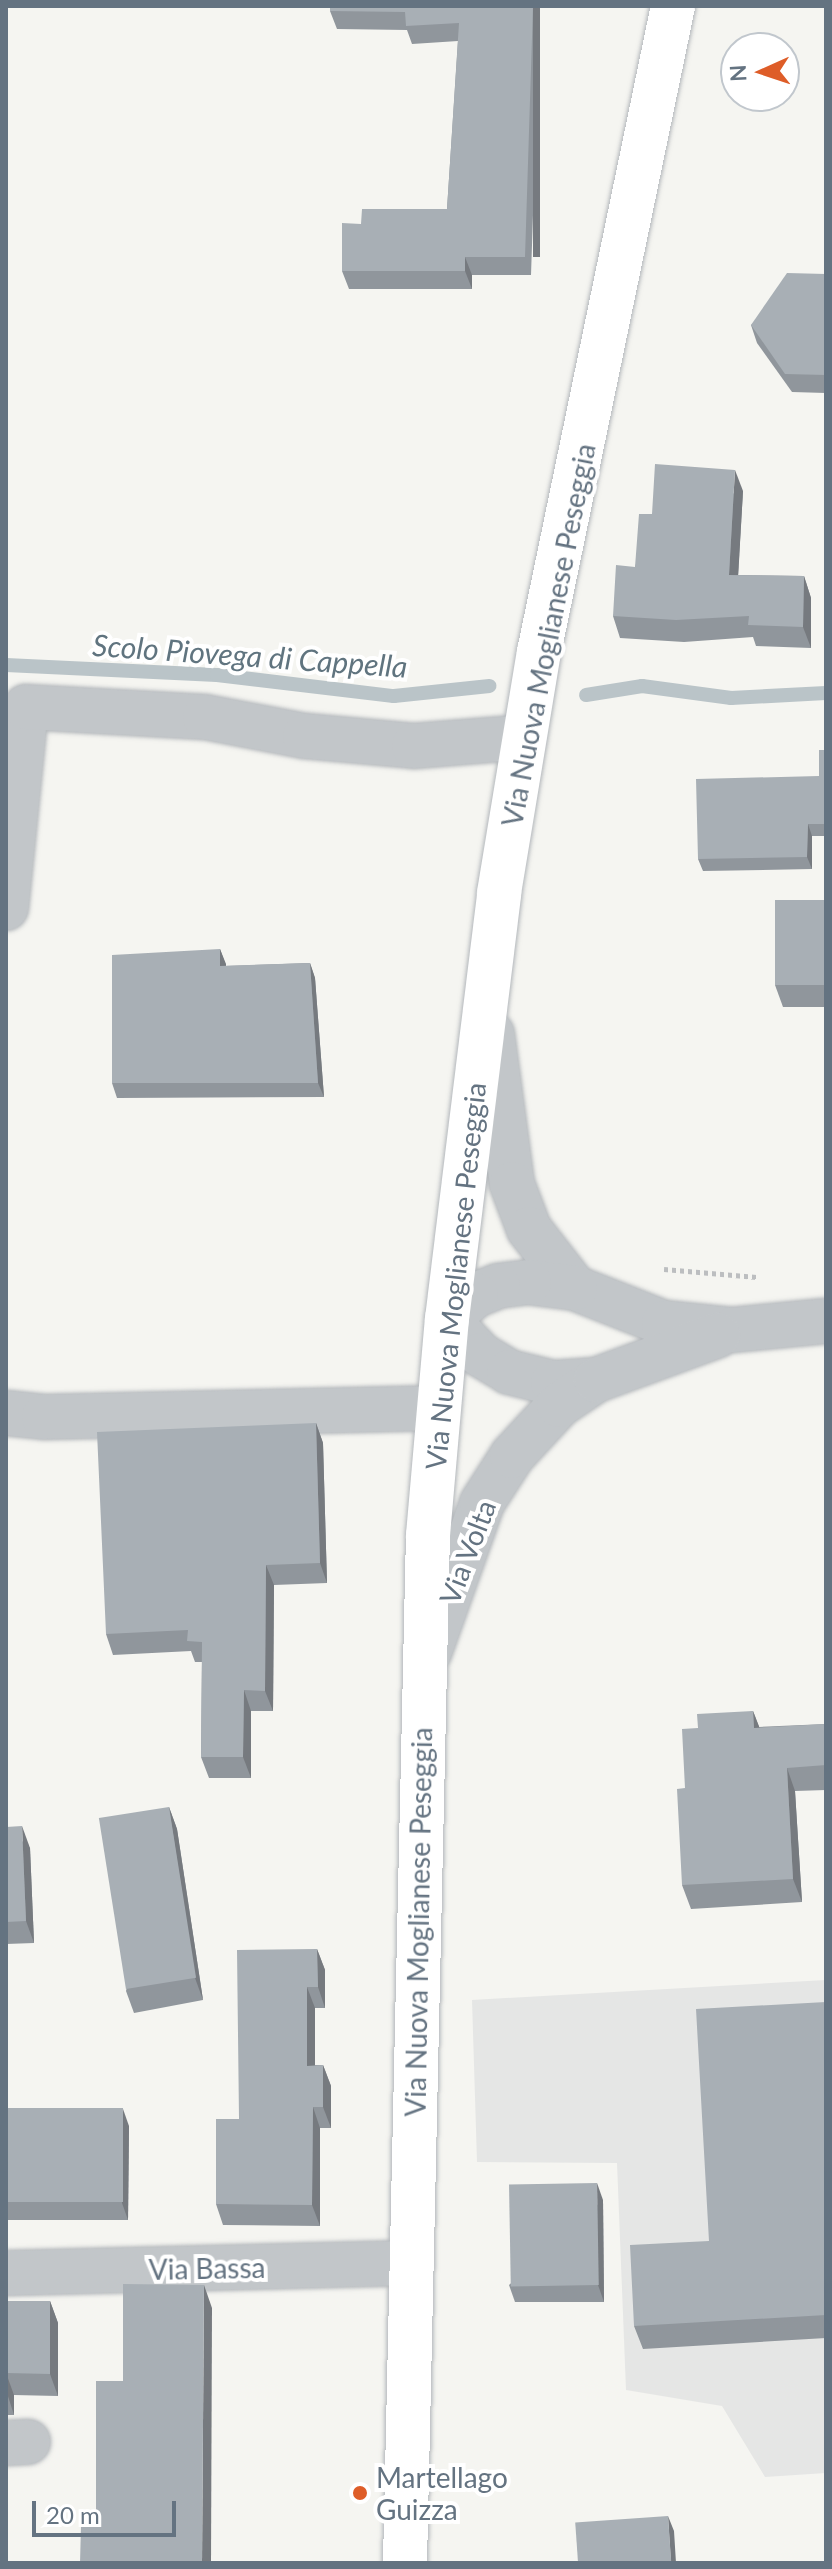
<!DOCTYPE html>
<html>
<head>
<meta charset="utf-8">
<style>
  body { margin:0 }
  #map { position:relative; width:832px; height:2569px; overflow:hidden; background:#f5f5f1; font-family:Lato,sans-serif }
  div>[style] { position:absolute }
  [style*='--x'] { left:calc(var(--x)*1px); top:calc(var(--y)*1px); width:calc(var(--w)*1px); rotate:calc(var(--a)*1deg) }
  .built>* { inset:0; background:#e5e6e5 }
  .stream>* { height:14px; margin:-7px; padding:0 7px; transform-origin:7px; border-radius:7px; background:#bac4c8 }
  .path>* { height:5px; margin-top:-2.5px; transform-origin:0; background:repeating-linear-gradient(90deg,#bcbec0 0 4px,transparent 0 8px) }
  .roads { filter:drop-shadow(0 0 2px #b3b7bb) drop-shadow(0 0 2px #b3b7bb) }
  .minor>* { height:44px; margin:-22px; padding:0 22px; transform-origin:22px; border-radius:22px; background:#c2c6c9 }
  .major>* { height:44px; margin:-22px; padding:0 22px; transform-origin:22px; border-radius:22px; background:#fff }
  .wall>* { inset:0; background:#90969c }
  .shaded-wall>* { inset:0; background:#767a7f; transform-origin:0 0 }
  .building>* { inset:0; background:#a8afb5; transform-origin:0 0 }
  .dots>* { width:22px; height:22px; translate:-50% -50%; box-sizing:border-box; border:4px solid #fff; border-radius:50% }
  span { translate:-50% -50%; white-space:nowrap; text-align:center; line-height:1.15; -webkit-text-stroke:8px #fff; paint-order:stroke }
  .street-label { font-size:28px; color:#647381 }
  .poi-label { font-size:28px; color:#647381 }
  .left { translate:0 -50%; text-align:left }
  .water-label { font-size:30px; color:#60747f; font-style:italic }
  .frame { position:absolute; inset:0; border:8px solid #647381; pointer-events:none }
  .north { position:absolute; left:720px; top:32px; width:80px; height:80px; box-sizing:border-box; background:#fff; border:2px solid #c1c7cd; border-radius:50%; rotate:267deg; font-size:22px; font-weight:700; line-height:32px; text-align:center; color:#647381 }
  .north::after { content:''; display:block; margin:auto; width:28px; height:36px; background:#de5d28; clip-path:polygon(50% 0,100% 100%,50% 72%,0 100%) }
  .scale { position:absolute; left:32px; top:2501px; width:144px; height:36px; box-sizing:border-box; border:4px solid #647381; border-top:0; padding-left:10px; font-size:24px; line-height:28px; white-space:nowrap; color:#647381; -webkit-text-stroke:6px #fff; paint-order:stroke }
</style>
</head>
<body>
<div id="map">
  <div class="built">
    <div style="clip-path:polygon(826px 1980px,826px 2473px,765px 2477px,722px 2406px,626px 2390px,617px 2163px,477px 2162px,472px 2000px)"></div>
  </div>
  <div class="stream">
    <div style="--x:6;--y:665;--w:211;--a:2.7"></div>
    <div style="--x:217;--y:675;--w:178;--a:6.8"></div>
    <div style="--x:394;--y:696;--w:96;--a:-6"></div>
    <div style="--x:586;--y:695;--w:57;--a:-9.1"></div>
    <div style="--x:642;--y:686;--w:90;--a:7.7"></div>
    <div style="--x:731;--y:698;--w:95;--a:-3"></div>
  </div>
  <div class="path">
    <div style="--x:664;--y:1269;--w:93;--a:4.9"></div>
  </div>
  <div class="roads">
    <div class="minor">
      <div style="--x:6;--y:908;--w:202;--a:-84.3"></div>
      <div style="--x:26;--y:707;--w:179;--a:3.2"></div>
      <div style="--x:205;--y:717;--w:102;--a:10.8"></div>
      <div style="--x:305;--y:736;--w:109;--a:5.2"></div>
      <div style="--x:414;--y:746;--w:111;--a:-4.6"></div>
      <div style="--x:492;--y:1034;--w:151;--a:82.4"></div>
      <div style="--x:512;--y:1184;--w:48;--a:69.3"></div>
      <div style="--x:529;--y:1229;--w:75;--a:52.1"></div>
      <div style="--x:575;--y:1288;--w:96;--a:21.5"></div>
      <div style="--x:664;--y:1323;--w:68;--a:5.9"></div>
      <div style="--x:732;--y:1330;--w:94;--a:-5.5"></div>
      <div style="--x:575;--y:1288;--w:46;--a:-172.6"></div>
      <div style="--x:529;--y:1282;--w:31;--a:173"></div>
      <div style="--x:498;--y:1286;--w:24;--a:158"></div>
      <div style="--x:476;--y:1295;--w:38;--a:140"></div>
      <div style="--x:447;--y:1319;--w:50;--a:46.6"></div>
      <div style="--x:481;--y:1355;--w:33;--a:31"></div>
      <div style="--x:509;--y:1372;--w:45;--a:14"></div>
      <div style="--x:553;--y:1383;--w:43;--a:-4"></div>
      <div style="--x:6;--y:1413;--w:38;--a:6"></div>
      <div style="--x:44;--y:1417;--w:395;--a:-1.3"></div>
      <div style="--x:429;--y:1653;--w:159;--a:-70.5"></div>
      <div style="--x:482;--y:1503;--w:56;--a:-57.4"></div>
      <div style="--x:512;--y:1456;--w:69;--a:-47.3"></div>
      <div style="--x:559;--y:1405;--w:45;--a:-34"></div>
      <div style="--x:596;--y:1380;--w:130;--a:-20.2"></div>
      <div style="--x:6;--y:2273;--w:403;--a:-1.4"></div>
      <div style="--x:6;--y:2443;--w:22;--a:-3"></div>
    </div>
    <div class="major">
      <div style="--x:405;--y:2563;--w:1028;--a:-88.72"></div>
      <div style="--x:428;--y:1535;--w:217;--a:-85"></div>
      <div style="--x:447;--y:1319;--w:429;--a:-83"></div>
      <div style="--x:499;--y:893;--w:244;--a:-80.6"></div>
      <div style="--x:539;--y:652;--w:660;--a:-78.28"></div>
    </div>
  </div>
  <div class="wall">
    <div style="clip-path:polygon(330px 6px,540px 6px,531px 275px,472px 275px,472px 289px,349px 289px,342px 271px,361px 224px,447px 209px,458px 41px,412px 44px,407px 30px,337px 29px,330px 11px)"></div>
    <div style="clip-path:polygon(826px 274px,826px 393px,792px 392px,757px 343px,751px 325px)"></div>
    <div style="clip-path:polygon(743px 491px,738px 575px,804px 576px,811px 598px,811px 648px,756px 646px,753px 637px,684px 642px,620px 638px,613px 616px,635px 567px,652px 514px)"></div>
    <div style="clip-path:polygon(826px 750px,826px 836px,812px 836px,812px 869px,703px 871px,698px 859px,819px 776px)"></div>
    <div style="clip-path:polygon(826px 900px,826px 1007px,783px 1007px,775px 985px)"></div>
    <div style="clip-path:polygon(220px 949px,226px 966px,310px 963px,315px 978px,324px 1097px,117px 1098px,112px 1083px)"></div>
    <div style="clip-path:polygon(316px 1423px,323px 1443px,327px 1583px,274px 1585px,273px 1711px,251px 1711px,251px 1778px,209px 1778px,201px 1757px,202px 1662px,195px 1662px,191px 1651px,113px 1655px,106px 1634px)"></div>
    <div style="clip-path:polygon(753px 1711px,759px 1727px,826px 1724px,826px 1790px,795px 1791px,802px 1902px,691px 1909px,682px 1885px,685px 1788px,698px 1728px)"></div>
    <div style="clip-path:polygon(169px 1807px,177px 1829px,203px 2000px,134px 2013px,126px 1991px)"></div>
    <div style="clip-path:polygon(6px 1827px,30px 1848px,34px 1943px,6px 1944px)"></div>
    <div style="clip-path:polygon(317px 1949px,325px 1970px,325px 2008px,315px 2008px,315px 2065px,323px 2065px,331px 2086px,331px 2128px,320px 2128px,320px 2226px,223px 2225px,216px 2204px,239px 2119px)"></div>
    <div style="clip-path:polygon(826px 2002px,826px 2338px,643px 2349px,634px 2326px,709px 2241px)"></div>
    <div style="clip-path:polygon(6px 2108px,129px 2126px,128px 2220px,8px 2220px,6px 2213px)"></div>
    <div style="clip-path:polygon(603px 2200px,604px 2302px,515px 2302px,509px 2285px)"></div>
    <div style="clip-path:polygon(6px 2301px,50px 2301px,58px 2323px,58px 2396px,14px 2395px,14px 2415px,6px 2415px)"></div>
  </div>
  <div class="shaded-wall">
    <div style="left:533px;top:6px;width:7px;height:251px"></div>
    <div style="clip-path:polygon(465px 257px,472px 275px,472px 289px,465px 271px)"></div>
    <div style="clip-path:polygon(735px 470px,743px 491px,737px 596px,729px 575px)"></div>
    <div style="clip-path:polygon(804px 576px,811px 598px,811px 648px,803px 627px)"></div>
    <div style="clip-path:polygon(808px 824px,812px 836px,812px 869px,807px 857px)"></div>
    <div style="clip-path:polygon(220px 949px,226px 964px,226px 980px,220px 966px)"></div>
    <div style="clip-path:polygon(310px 963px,315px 978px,324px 1097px,318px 1083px)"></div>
    <div style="clip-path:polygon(316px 1423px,323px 1443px,327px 1583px,320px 1563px)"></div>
    <div style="clip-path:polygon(266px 1565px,274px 1585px,273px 1711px,265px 1691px)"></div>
    <div style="clip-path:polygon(244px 1690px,251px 1711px,251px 1778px,243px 1757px)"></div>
    <div style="clip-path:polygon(753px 1711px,762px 1734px,754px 1728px)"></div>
    <div style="clip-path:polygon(787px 1768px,795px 1791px,802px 1902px,793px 1879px)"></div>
    <div style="clip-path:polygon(169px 1807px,177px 1829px,203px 2000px,195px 1978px)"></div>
    <div style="clip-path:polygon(22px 1826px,30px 1848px,34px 1943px,26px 1921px)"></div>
    <div style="clip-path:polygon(317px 1949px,325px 1970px,325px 2008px,318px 1987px)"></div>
    <div style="clip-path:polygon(307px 1987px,315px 2008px,315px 2087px,307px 2066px)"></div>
    <div style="clip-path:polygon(323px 2065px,331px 2086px,331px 2128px,323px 2107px)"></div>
    <div style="clip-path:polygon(313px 2107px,320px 2128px,320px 2226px,312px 2205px)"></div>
    <div style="clip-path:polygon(123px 2109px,129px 2126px,128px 2220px,122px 2203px)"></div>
    <div style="clip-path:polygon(597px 2183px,603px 2200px,604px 2302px,598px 2285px)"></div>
    <div style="clip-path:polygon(204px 2285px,212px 2308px,211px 2563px,202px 2563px)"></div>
    <div style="clip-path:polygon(50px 2301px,58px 2323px,58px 2396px,50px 2374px)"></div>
    <div style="clip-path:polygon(6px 2373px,14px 2395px,14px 2415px,7px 2393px)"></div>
    <div style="clip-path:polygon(668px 2516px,674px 2531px,676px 2563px,671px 2563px)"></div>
  </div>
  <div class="building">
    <div style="clip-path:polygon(330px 6px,533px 6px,525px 257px,465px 257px,465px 271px,342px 271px,342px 223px,361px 224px,362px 209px,447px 209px,459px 23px,406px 26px,405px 12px,330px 11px)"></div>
    <div style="clip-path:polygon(787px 273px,826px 274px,826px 375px,785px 374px,751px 325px)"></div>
    <div style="clip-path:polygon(655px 464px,735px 470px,729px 575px,804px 576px,803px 627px,748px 625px,749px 616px,676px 620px,613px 616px,616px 565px,635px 567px,639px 514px,652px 514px)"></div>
    <div style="clip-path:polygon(819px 750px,826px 750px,826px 824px,808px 824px,807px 857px,698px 859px,696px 779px,819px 776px)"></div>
    <div style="left:775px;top:900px;width:51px;height:85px"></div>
    <div style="clip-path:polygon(220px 949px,220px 966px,310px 963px,318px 1083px,112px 1083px,112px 955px)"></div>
    <div style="clip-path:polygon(316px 1423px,320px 1563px,266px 1565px,265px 1691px,244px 1690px,243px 1757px,201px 1757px,202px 1642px,187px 1641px,188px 1630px,106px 1634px,97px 1432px)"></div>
    <div style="clip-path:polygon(753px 1711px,754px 1728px,826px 1724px,826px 1765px,787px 1768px,793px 1879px,682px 1885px,677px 1789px,685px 1788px,682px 1729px,698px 1728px,697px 1714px)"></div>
    <div style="left:169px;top:1807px;width:173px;height:71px;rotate:81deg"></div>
    <div style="clip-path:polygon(22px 1826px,26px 1921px,6px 1922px,6px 1827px)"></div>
    <div style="clip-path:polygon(317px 1949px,318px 1987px,307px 1987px,307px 2066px,323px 2065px,323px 2107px,313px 2107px,312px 2205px,216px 2204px,216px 2119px,239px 2119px,237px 1950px)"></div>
    <div style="clip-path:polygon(826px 2002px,826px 2315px,634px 2326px,630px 2245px,709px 2241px,696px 2009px)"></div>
    <div style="left:6px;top:2108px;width:117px;height:94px"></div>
    <div style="left:597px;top:2183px;width:102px;height:88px;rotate:89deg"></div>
    <div style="clip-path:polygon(123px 2284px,204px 2285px,202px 2563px,80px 2563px,81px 2526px,96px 2527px,96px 2381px,123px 2381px)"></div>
    <div style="clip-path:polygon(6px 2301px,50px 2301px,50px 2374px,6px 2373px,7px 2393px,6px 2393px)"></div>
    <div style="left:668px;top:2516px;width:47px;height:93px;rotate:86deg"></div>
  </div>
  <div class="dots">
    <div style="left:360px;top:2493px;background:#de5d28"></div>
  </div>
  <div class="street-label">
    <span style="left:548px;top:635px;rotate:-79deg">Via Nuova Moglianese Peseggia</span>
    <span style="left:455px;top:1276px;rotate:-84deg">Via Nuova Moglianese Peseggia</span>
    <span style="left:467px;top:1552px;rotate:-69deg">Via Volta</span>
    <span style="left:418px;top:1922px;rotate:-89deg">Via Nuova Moglianese Peseggia</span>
    <span style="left:207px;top:2268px;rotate:-1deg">Via Bassa</span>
  </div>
  <div class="poi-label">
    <span class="left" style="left:376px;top:2493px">Martellago<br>Guizza</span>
  </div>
  <div class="water-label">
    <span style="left:250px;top:655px;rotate:4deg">Scolo Piovega di Cappella</span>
  </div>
  <div class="frame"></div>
  <div class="north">N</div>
  <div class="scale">20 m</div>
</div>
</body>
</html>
